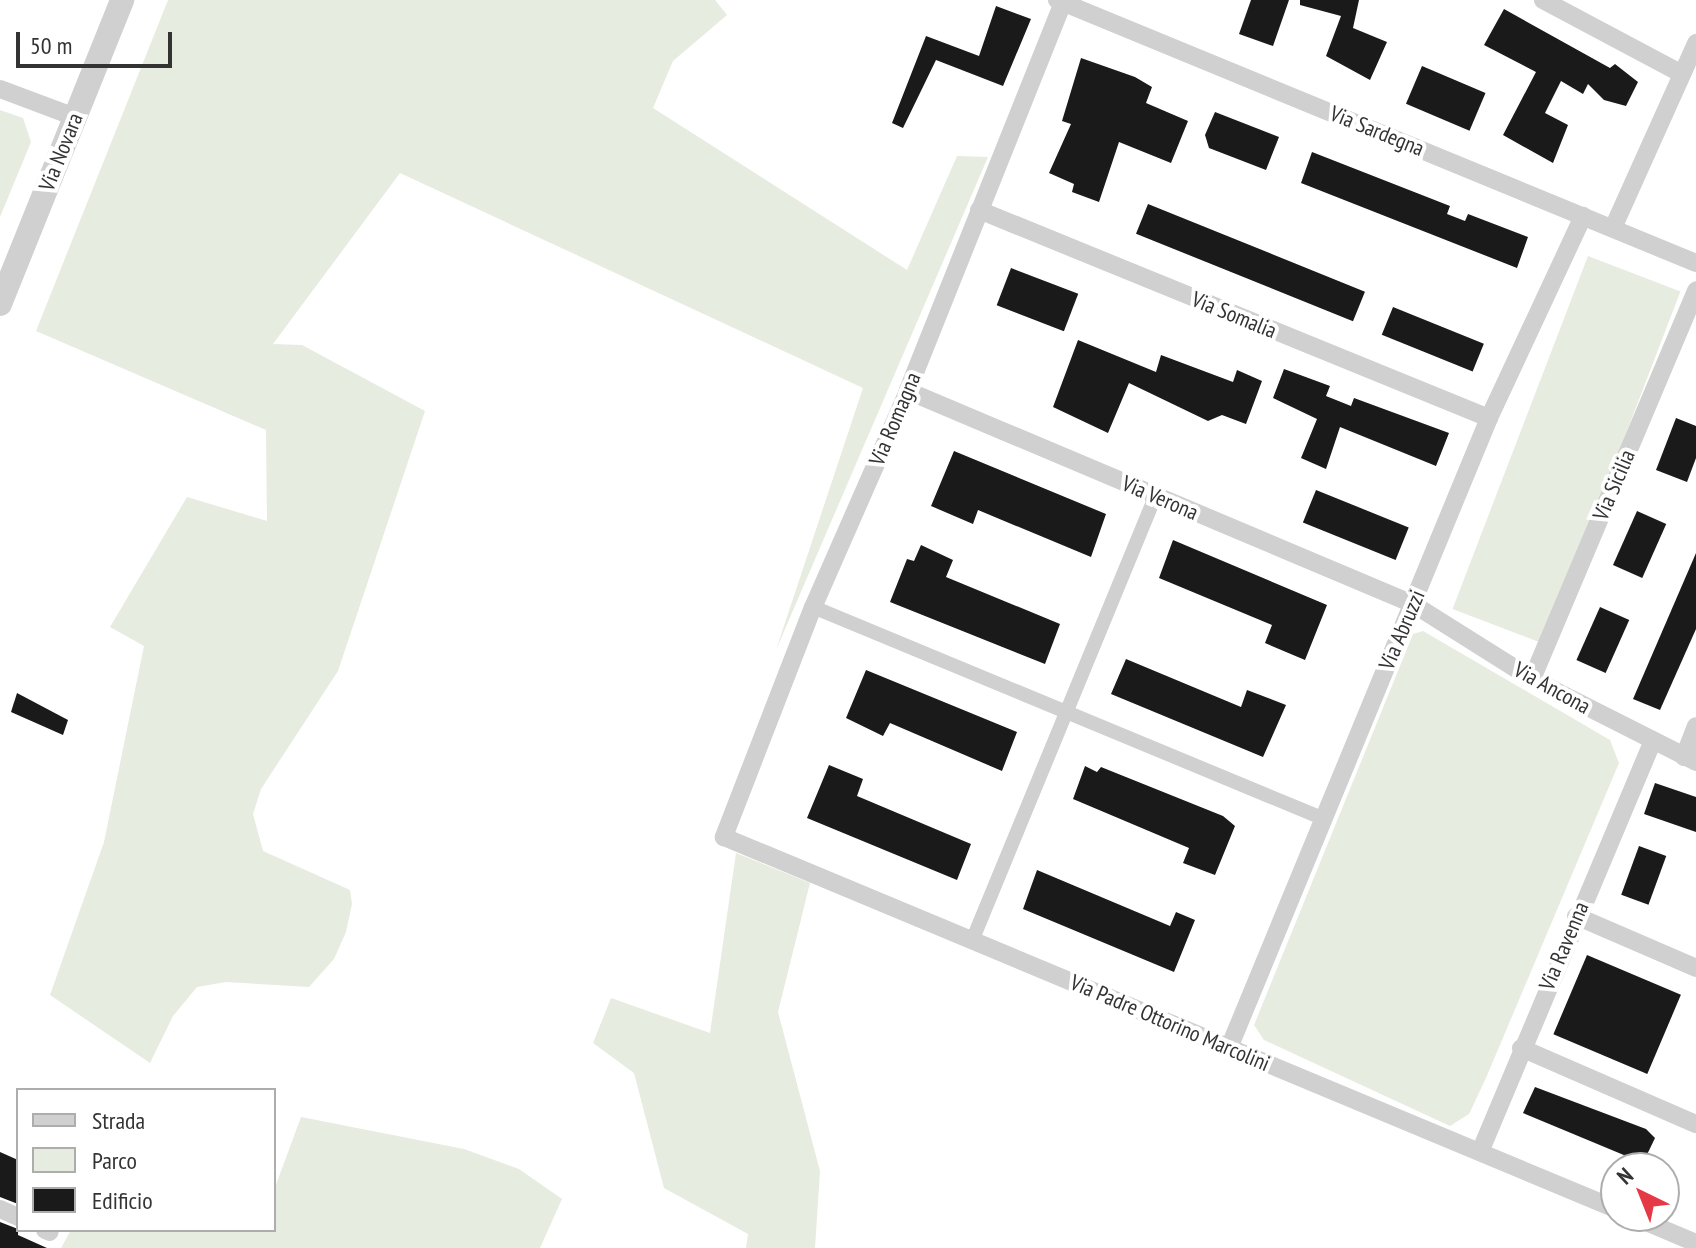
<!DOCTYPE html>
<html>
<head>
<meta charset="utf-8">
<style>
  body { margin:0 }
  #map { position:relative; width:1696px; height:1248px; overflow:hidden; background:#fff; font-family:"PT Sans Narrow",sans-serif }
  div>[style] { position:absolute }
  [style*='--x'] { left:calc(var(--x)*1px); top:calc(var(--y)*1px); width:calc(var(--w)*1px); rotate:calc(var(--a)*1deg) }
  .green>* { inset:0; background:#e6ecdf; transform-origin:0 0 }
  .building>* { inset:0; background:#1a1a1a; transform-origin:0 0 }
  .pedestrian>* { height:14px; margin:-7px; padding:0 7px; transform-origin:7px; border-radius:7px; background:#d0d0d0 }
  .minor>* { height:18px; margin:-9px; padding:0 9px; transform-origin:9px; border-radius:9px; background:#d0d0d0 }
  .tertiary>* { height:24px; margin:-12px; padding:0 12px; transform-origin:12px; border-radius:12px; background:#d0d0d0 }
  span { translate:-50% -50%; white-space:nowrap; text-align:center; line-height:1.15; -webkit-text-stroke:8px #fff; paint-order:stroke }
  .street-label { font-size:22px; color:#333 }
  .legend { position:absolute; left:16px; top:1088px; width:260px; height:144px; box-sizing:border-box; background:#fff; border:2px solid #adadad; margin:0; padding:10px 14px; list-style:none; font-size:24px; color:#333 }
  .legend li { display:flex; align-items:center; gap:16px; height:40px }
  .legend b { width:40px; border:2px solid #adadad }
  .north { position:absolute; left:1600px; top:1152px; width:80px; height:80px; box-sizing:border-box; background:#fff; border:2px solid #adadad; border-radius:50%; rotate:317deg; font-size:22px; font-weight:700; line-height:32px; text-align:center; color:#333 }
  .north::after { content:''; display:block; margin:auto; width:28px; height:36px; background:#e63946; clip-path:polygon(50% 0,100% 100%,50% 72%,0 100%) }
  .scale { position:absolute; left:16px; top:32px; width:156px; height:36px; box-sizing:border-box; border:4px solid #333; border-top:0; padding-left:10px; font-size:24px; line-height:28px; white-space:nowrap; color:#333; -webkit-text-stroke:6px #fff; paint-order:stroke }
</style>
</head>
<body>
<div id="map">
  <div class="green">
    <div style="clip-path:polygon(168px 0,715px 0,727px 15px,673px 61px,653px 108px,907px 270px,957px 156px,988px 157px,776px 650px,863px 388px,400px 173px,273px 344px,302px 345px,425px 411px,338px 671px,261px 789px,253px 814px,263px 851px,350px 890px,352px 904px,346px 932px,334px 959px,309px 987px,226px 982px,197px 987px,173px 1016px,150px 1063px,50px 995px,104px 842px,144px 646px,110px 627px,187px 497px,267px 521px,266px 430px,36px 331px)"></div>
    <div style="clip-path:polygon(0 110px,23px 118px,31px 142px,0 217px)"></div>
    <div style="left:1588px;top:256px;width:99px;height:378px;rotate:21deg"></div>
    <div style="clip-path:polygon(1423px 631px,1610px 740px,1619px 763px,1486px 1078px,1469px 1114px,1450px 1126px,1264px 1040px,1254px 1025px,1413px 634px)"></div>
    <div style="clip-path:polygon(736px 853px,810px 883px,778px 1012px,820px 1171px,815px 1248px,746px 1248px,748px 1234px,664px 1188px,634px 1073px,593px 1043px,611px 998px,710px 1033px)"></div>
    <div style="clip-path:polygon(301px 1117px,464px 1149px,519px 1169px,562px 1199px,540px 1248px,61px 1248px,71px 1230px,274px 1230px,274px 1190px)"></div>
  </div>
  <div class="building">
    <div style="clip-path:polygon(1251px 0,1289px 0,1273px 46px,1239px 34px)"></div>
    <div style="clip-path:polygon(1300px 0,1359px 0,1353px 28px,1387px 42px,1370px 80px,1326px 56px,1341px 16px,1300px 5px)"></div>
    <div style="clip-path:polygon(996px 6px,1031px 19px,1003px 86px,936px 60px,903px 128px,892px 123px,926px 36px,979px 56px)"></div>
    <div style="clip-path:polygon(1504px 9px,1610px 68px,1615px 64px,1638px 82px,1626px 106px,1604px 100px,1588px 84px,1583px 94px,1561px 81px,1545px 113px,1568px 125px,1553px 163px,1503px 135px,1536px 72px,1484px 45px)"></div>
    <div style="clip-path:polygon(1081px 58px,1135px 77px,1152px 87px,1146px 103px,1188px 121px,1171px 163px,1119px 142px,1099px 202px,1072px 192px,1074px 184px,1049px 173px,1071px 124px,1062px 121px)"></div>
    <div style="left:1422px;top:66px;width:69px;height:41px;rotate:23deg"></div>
    <div style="clip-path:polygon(1215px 112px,1279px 137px,1266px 170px,1209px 148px,1205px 135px)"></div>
    <div style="clip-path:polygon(1312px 152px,1450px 206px,1447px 214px,1465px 221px,1468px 214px,1528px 237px,1517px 268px,1301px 183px)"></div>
    <div style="left:1148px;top:204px;width:234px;height:32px;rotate:22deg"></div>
    <div style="left:1011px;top:268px;width:72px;height:40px;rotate:21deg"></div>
    <div style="left:1393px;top:307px;width:98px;height:30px;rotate:22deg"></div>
    <div style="clip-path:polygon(1078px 340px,1156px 372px,1161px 355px,1233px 382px,1237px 370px,1262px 381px,1246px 424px,1222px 415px,1208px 421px,1129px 383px,1108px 433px,1053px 407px)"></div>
    <div style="clip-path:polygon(1284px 369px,1330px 386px,1326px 396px,1351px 406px,1354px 398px,1449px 433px,1436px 466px,1340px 427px,1326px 469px,1301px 458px,1317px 419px,1273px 398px)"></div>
    <div style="clip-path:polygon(1676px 418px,1696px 426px,1696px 458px,1687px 482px,1656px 470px)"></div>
    <div style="clip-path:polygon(954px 451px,1106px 514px,1091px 557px,978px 510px,973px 524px,931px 506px)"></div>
    <div style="left:1316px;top:490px;width:100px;height:35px;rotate:22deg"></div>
    <div style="left:1637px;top:511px;width:32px;height:59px;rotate:24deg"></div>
    <div style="clip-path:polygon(1173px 540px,1327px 605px,1305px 660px,1265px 643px,1272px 625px,1159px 578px)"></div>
    <div style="clip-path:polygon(921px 545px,953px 560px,946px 577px,1060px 624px,1045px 664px,890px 602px,907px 559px,914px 561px)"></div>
    <div style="clip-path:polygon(1696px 553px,1696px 629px,1660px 710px,1633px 699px)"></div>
    <div style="left:1600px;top:607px;width:32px;height:58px;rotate:24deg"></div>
    <div style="clip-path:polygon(1126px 659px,1241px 707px,1247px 690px,1286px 705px,1263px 757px,1111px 694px)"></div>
    <div style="clip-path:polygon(866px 670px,1017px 732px,1002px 771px,890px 723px,883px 736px,846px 718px)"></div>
    <div style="clip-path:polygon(17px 693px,68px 720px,63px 735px,11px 712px)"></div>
    <div style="clip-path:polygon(829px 765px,863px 779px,857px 796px,971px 844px,957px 880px,807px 818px)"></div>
    <div style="clip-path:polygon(1085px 766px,1097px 772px,1101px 767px,1223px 816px,1235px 826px,1215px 875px,1183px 863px,1189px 848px,1073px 799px)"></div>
    <div style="clip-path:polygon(1655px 783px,1696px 797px,1696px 832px,1644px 814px)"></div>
    <div style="left:1639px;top:846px;width:29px;height:52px;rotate:20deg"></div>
    <div style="clip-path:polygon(1037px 870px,1170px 926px,1176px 912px,1195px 920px,1174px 972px,1023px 909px)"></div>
    <div style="left:1587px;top:955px;width:102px;height:86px;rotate:23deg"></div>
    <div style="clip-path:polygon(1535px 1087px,1646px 1129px,1655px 1138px,1643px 1163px,1523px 1113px)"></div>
    <div style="clip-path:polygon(0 1152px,18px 1160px,18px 1204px,0 1197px)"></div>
    <div style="clip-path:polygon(0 1222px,18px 1229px,18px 1235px,47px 1248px,0 1248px)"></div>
  </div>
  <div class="pedestrian">
    <div style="--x:813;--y:607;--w:551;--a:22.52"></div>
    <div style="--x:972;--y:941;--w:481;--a:-67.6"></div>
  </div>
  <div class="minor">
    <div style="--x:1057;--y:0;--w:691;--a:22.37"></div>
    <div style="--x:1064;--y:0;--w:421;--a:111.8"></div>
    <div style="--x:908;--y:391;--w:236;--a:113.7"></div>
    <div style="--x:813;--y:607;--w:247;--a:111.2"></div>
    <div style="--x:724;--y:837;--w:966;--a:22.64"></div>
    <div style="--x:1543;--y:0;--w:157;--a:28"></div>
    <div style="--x:0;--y:89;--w:80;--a:20.5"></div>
    <div style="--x:979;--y:210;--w:551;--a:22.19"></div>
    <div style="--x:1613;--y:228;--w:203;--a:-65.8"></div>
    <div style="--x:908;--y:391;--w:548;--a:22.87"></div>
    <div style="--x:1413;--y:604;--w:141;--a:32.2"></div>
    <div style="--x:1532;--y:679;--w:184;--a:26.8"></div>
    <div style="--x:1532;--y:679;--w:422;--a:-67.1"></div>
    <div style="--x:1684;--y:757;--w:33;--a:-69"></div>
    <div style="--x:1576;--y:916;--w:131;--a:23.4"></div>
    <div style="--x:1229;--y:1048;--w:682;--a:-67.57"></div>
    <div style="--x:1489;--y:418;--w:223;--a:-65"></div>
    <div style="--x:1521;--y:1048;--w:191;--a:23.5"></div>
    <div style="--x:1480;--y:1152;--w:444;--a:-67.2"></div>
    <div style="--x:0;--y:1209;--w:20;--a:24"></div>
    <div style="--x:1632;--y:1216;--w:69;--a:22.9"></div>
    <div style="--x:45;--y:1230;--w:5;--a:22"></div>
  </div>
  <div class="tertiary">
    <div style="--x:0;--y:304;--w:328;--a:-68.1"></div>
  </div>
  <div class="street-label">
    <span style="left:1377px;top:131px;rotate:22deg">Via Sardegna</span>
    <span style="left:61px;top:152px;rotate:-68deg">Via Novara</span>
    <span style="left:1234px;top:315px;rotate:22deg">Via Somalia</span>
    <span style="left:895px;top:419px;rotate:-67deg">Via Romagna</span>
    <span style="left:1614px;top:485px;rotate:-67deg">Via Sicilia</span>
    <span style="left:1160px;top:498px;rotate:23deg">Via Verona</span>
    <span style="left:1402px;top:630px;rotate:-67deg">Via Abruzzi</span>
    <span style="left:1552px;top:688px;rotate:29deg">Via Ancona</span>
    <span style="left:1564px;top:946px;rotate:-67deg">Via Ravenna</span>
    <span style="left:1170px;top:1023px;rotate:23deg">Via Padre Ottorino Marcolini</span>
  </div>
  <ul class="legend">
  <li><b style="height:10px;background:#d0d0d0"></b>Strada</li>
  <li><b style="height:22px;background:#e6ecdf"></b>Parco</li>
  <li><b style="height:22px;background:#1a1a1a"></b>Edificio</li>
  </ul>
  <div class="north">N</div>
  <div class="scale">50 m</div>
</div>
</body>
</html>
